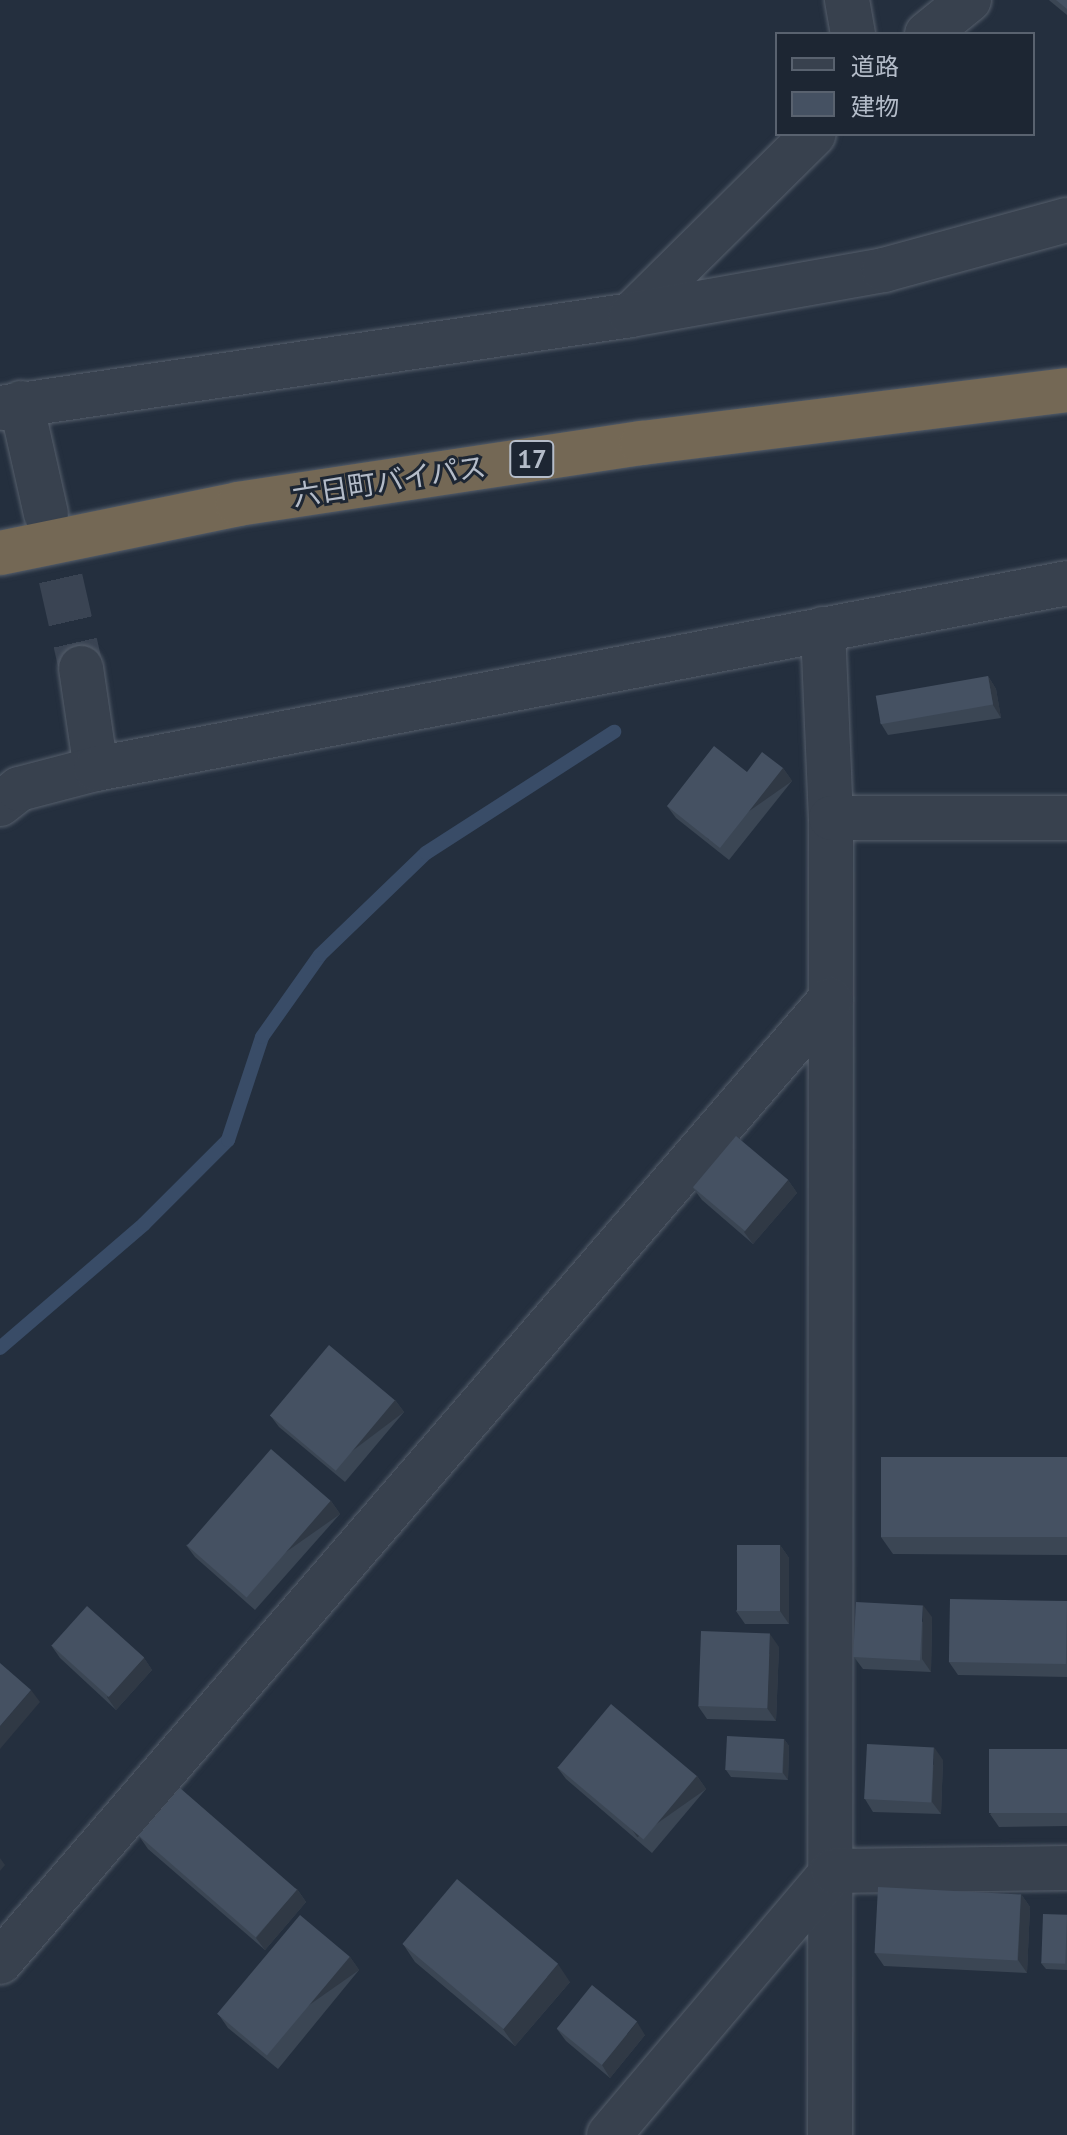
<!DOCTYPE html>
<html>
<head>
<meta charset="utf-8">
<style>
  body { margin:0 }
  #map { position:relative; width:1067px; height:2135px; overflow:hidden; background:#242f3e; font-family:"PT Sans","Noto Sans JP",sans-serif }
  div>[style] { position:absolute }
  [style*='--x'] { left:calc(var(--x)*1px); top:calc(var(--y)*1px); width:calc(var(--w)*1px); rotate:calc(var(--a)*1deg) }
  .stream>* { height:14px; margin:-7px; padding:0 7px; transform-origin:7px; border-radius:7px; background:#394c67 }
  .minor-tunnel>* { height:44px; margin-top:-22px; transform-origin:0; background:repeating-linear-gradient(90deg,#3a4453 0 44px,transparent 0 66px) }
  .roads { filter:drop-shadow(0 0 2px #565f6c) drop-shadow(0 0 2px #565f6c) }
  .minor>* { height:44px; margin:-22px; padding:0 22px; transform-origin:22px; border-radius:22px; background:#38414e }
  .highway>* { height:44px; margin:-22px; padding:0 22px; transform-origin:22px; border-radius:22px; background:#746855 }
  .wall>* { inset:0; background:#3b4654 }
  .shaded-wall>* { inset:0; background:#303945; transform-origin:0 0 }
  .building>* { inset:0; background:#455162; transform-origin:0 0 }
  span { translate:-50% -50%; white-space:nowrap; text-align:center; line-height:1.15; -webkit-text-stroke:6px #1d2633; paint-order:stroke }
  .shield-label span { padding:2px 6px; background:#1d2633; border:2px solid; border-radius:6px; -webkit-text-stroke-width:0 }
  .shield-label { font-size:26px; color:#b4bcc9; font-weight:700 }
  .street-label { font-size:28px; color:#b4bcc9 }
  .legend { position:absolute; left:775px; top:32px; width:260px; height:104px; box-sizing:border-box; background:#1d2633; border:2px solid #59626f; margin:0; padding:10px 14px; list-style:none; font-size:24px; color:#b4bcc9 }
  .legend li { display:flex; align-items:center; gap:16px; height:40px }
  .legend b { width:40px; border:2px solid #59626f }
</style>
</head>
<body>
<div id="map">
  <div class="stream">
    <div style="--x:0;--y:1348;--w:190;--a:-40.7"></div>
    <div style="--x:144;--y:1224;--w:119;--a:-45"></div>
    <div style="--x:228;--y:1140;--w:108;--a:-71.7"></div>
    <div style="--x:262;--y:1037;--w:100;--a:-54.7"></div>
    <div style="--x:320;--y:955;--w:147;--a:-43.9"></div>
    <div style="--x:426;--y:853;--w:224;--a:-32.8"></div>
  </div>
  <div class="minor-tunnel">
    <div style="--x:46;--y:514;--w:158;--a:77.2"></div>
  </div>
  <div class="roads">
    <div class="minor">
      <div style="--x:847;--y:0;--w:35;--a:80"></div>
      <div style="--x:927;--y:34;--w:54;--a:-39"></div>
      <div style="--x:631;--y:315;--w:257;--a:-44.7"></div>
      <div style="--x:21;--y:403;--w:114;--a:77.3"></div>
      <div style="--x:0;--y:408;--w:638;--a:-8.38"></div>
      <div style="--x:631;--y:315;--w:257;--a:-10.1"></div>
      <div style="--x:884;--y:270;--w:190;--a:-15.3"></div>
      <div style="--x:823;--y:629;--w:189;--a:87.6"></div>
      <div style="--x:831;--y:818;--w:1317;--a:90.04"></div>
      <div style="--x:81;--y:668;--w:102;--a:81.6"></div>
      <div style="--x:0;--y:804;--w:24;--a:-38"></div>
      <div style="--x:19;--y:789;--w:80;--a:-14.6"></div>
      <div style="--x:96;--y:769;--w:989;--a:-10.84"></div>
      <div style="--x:831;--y:818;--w:236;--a:0"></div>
      <div style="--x:0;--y:1962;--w:1271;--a:-49.21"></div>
      <div style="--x:609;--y:2135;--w:346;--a:-49.7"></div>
      <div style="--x:833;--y:1871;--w:234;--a:-0.7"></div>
    </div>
    <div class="highway">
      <div style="--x:0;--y:553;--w:243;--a:-11.6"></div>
      <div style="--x:238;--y:504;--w:409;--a:-8.6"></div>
      <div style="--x:642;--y:443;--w:428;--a:-7.1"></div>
    </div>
  </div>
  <div class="wall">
    <div style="clip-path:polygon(1049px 0,1067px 0,1067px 15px,1050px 1px)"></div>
    <div style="clip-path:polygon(988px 676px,996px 689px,1001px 718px,888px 735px,880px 722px)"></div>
    <div style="clip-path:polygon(783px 768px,792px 781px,729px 860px,676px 818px,667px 806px,747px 772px)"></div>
    <div style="clip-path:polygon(788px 1180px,797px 1193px,753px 1244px,702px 1200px,693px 1188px)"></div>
    <div style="clip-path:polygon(395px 1400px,404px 1412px,345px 1482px,279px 1427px,270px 1415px)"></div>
    <div style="clip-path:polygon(1067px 1457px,1067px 1555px,893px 1554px,881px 1537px)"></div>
    <div style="clip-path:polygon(331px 1501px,340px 1514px,255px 1610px,195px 1557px,186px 1545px)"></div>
    <div style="clip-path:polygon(780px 1545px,789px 1558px,789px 1624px,745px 1624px,736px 1611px)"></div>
    <div style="clip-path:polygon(1067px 1601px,1067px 1677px,958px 1675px,949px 1662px)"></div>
    <div style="clip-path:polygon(932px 1617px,931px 1672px,863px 1669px,854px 1657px)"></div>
    <div style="clip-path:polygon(51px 1645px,144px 1658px,152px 1670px,116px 1710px,60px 1658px)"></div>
    <div style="clip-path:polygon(779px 1647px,776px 1721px,707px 1719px,698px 1706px)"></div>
    <div style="clip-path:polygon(784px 1739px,789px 1746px,788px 1780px,731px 1777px,726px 1770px)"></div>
    <div style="clip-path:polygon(1067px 1749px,1067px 1826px,999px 1827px,990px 1814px)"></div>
    <div style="clip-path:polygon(943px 1760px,941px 1814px,873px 1812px,865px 1799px)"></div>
    <div style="clip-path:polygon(557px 1767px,697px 1776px,706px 1789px,652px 1853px,566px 1779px)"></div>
    <div style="clip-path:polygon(139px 1836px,297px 1889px,306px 1902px,265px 1950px,148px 1849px)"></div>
    <div style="clip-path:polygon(1021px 1894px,1030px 1907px,1027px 1973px,884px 1966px,875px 1953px)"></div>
    <div style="clip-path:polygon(1067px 1915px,1067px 1970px,1046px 1969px,1041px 1963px)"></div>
    <div style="clip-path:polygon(403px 1944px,570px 1982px,515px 2046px,415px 1962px)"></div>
    <div style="clip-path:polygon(350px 1957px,359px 1970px,278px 2069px,228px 2028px,219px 2015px)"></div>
    <div style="clip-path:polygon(557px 2029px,645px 2035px,610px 2078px,566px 2041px)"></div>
  </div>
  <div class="shaded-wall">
    <div style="clip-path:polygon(988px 676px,996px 689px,1001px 718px,993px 705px)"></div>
    <div style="left:783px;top:768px;width:16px;height:102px;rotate:55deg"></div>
    <div style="clip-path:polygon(788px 1180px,797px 1193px,753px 1244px,744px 1232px)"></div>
    <div style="left:395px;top:1400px;width:15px;height:91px;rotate:53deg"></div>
    <div style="left:331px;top:1501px;width:16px;height:128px;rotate:55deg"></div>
    <div style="clip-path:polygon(780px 1545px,789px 1558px,789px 1624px,780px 1611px)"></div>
    <div style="clip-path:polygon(923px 1605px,932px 1617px,931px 1672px,922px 1659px)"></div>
    <div style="clip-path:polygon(770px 1634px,779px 1647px,776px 1721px,767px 1708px)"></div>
    <div style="clip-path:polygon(144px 1658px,152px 1670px,116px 1710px,107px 1697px)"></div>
    <div style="clip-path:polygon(31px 1690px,40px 1702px,0 1749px,0 1726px)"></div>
    <div style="clip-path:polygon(784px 1739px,789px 1746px,788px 1780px,783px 1773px)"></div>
    <div style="clip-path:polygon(934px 1747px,943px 1760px,941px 1814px,932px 1802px)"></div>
    <div style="left:697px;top:1776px;width:16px;height:84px;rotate:55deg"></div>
    <div style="clip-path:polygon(0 1858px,5px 1865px,0 1871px)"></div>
    <div style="clip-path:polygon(297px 1889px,306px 1902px,265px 1950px,256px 1938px)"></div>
    <div style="clip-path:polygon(1021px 1894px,1030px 1907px,1027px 1973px,1018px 1960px)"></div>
    <div style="left:350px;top:1957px;width:16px;height:129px;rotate:55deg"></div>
    <div style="clip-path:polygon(558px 1964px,570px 1982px,515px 2046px,503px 2029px)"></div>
    <div style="clip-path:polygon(637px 2022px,645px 2035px,610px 2078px,602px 2065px)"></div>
  </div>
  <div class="building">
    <div style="clip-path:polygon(1056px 0,1067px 0,1067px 9px)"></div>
    <div style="left:988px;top:676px;width:29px;height:114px;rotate:80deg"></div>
    <div style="clip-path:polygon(714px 746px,747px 772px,762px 752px,783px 768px,720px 848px,667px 806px)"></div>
    <div style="left:736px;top:1136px;width:68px;height:67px;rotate:40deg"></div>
    <div style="left:329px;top:1345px;width:86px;height:92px;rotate:40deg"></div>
    <div style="left:271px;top:1449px;width:79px;height:128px;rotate:41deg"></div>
    <div style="left:881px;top:1457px;width:186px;height:80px"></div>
    <div style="left:737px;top:1545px;width:43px;height:66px"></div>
    <div style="left:950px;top:1599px;width:117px;height:63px;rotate:1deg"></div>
    <div style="left:856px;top:1602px;width:67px;height:55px;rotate:3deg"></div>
    <div style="left:87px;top:1606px;width:77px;height:53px;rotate:42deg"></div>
    <div style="left:701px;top:1631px;width:69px;height:75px;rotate:2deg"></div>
    <div style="clip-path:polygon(0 1663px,31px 1690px,0 1726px)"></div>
    <div style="left:611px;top:1704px;width:112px;height:83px;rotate:40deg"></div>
    <div style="left:727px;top:1736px;width:57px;height:34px;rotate:3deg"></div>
    <div style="left:867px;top:1744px;width:67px;height:55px;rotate:3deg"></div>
    <div style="left:1067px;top:1749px;width:64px;height:78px;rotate:90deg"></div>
    <div style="left:180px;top:1788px;width:155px;height:63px;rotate:41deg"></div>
    <div style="left:457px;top:1879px;width:132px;height:85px;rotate:40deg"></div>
    <div style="left:878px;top:1887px;width:143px;height:66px;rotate:3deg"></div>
    <div style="left:1043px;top:1914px;width:24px;height:49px;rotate:2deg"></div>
    <div style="left:300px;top:1915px;width:65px;height:129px;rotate:40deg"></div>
    <div style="left:592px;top:1985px;width:58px;height:56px;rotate:39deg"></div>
  </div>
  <div class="shield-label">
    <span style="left:532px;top:459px">17</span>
  </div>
  <div class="street-label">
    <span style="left:389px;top:481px;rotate:-9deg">六日町バイパス</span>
  </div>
  <ul class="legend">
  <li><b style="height:10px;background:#38414e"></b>道路</li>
  <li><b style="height:22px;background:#455162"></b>建物</li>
  </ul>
</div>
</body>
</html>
